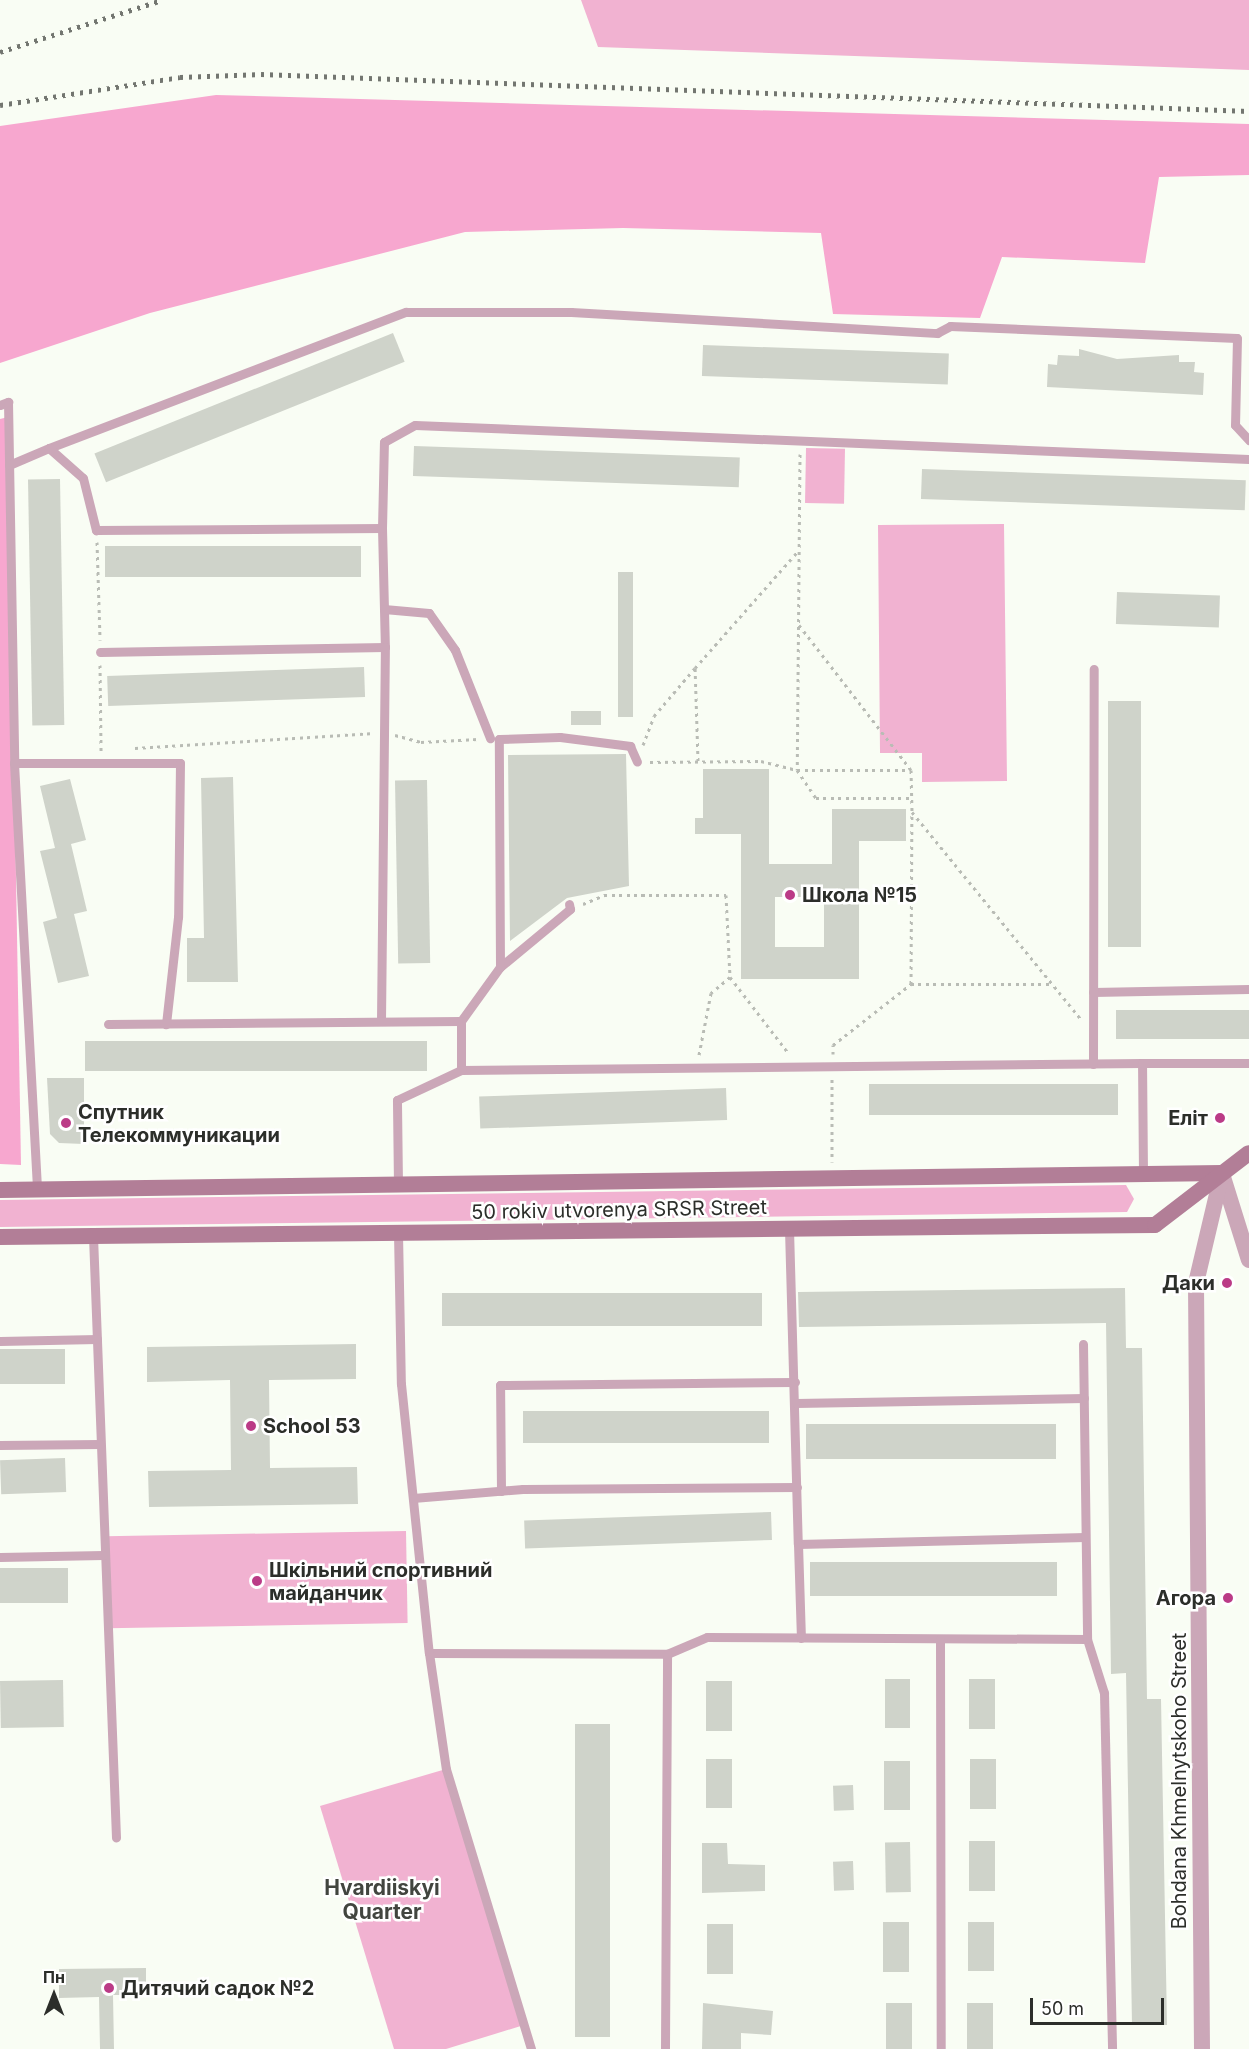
<!DOCTYPE html>
<html>
<head>
<meta charset="utf-8">
<style>
  body { margin:0 }
  #map { position:relative; width:1249px; height:2049px; overflow:hidden; background:#f9fdf4; font-family:Inter,sans-serif }
  div>[style] { position:absolute }
  [style*='--x'] { left:calc(var(--x)*1px); top:calc(var(--y)*1px); width:calc(var(--w)*1px); rotate:calc(var(--a)*1deg) }
  .green>* { inset:0; background:#f1b2d1; transform-origin:0 0 }
  .forest>* { inset:0; background:#f7a7cf }
  .building>* { inset:0; background:#cfd3ca; transform-origin:0 0 }
  .path>* { height:3px; margin-top:-1.5px; transform-origin:0; background:repeating-linear-gradient(90deg,#b9bcb5 0 3px,transparent 0 7.5px) }
  .service>* { height:9px; margin:-4.5px; padding:0 4.5px; transform-origin:4.5px; border-radius:4.5px; background:#cba7b8 }
  .minor>* { height:16px; margin:-8px; padding:0 8px; transform-origin:8px; border-radius:8px; background:#cba7b8 }
  .secondary>* { height:16px; margin:-8px; padding:0 8px; transform-origin:8px; border-radius:8px; background:#b27e97 }
  .rail>* { height:4.5px; margin-top:-2.25px; transform-origin:0; background:repeating-linear-gradient(90deg,#737670 0 3px,transparent 0 9px) }
  .dots>* { width:16px; height:16px; translate:-50% -50%; box-sizing:border-box; border:3px solid #fff; border-radius:50% }
  span { translate:-50% -50%; white-space:nowrap; text-align:center; line-height:1.15; -webkit-text-stroke:5px #fff; paint-order:stroke }
  .poi-label { font-size:20px; color:#2c2e2a; font-weight:700 }
  .left { translate:0 -50%; text-align:left }
  .right { translate:-100% -50%; text-align:right }
  .street-label { font-size:20px; color:#2c2e2a }
  .neighbourhood-label { font-size:21px; color:#42453f; font-weight:700 }
  .north { position:absolute; left:24px; top:1965px; width:60px; height:60px; -webkit-text-stroke:4px #fff; paint-order:stroke; rotate:0deg; font-size:16px; font-weight:700; line-height:24px; text-align:center; color:#2c2e2a }
  .north::after { content:''; display:block; margin:auto; width:21px; height:27px; background:#2c2e2a; clip-path:polygon(50% 0,100% 100%,50% 72%,0 100%) }
  .scale { position:absolute; left:1030px; top:1998px; width:134px; height:27px; box-sizing:border-box; border:3px solid #2c2e2a; border-top:0; padding-left:8px; font-size:18px; line-height:21px; white-space:nowrap; color:#2c2e2a; -webkit-text-stroke:4px #fff; paint-order:stroke }
</style>
</head>
<body>
<div id="map">
  <div class="green">
    <div style="clip-path:polygon(581px 0,1249px 0,1249px 70px,598px 47px)"></div>
    <div style="left:806px;top:448px;width:39px;height:55px;rotate:1deg"></div>
    <div style="clip-path:polygon(1004px 524px,1007px 781px,922px 782px,922px 753px,880px 753px,878px 525px)"></div>
    <div style="clip-path:polygon(1126px 1185px,1134px 1199px,1127px 1212px,0 1227px,0 1200px)"></div>
    <div style="left:406px;top:1531px;width:92px;height:300px;rotate:89deg"></div>
    <div style="clip-path:polygon(446px 1769px,524px 2025px,446px 2049px,394px 2049px,320px 1806px)"></div>
  </div>
  <div class="forest">
    <div style="clip-path:polygon(216px 95px,1249px 124px,1249px 175px,1159px 177px,1145px 263px,1002px 257px,980px 318px,833px 314px,821px 233px,623px 228px,465px 232px,150px 313px,0 363px,0 126px)"></div>
    <div style="clip-path:polygon(8px 417px,21px 1165px,0 1164px,0 419px)"></div>
  </div>
  <div class="building">
    <div style="left:393px;top:333px;width:31px;height:322px;rotate:68deg"></div>
    <div style="left:703px;top:345px;width:246px;height:31px;rotate:2deg"></div>
    <div style="clip-path:polygon(1079px 349px,1117px 359px,1179px 355px,1179px 362px,1195px 362px,1194px 372px,1204px 373px,1203px 395px,1047px 387px,1048px 364px,1057px 365px,1058px 355px,1079px 356px)"></div>
    <div style="left:414px;top:446px;width:326px;height:30px;rotate:2deg"></div>
    <div style="left:922px;top:469px;width:324px;height:30px;rotate:2deg"></div>
    <div style="left:60px;top:479px;width:246px;height:32px;rotate:89deg"></div>
    <div style="left:361px;top:546px;width:31px;height:256px;rotate:90deg"></div>
    <div style="left:618px;top:572px;width:15px;height:145px"></div>
    <div style="left:1117px;top:592px;width:103px;height:32px;rotate:2deg"></div>
    <div style="left:364px;top:667px;width:30px;height:257px;rotate:88deg"></div>
    <div style="left:1108px;top:701px;width:33px;height:246px"></div>
    <div style="left:571px;top:711px;width:30px;height:14px"></div>
    <div style="clip-path:polygon(626px 754px,629px 886px,567px 898px,510px 941px,508px 755px)"></div>
    <div style="clip-path:polygon(evenodd,703px 769px,769px 769px,769px 864px,832px 864px,832px 809px,906px 809px,906px 841px,859px 841px,859px 979px,741px 979px,741px 834px,695px 834px,695px 818px,703px 818px,703px 769px,775px 897px,824px 897px,824px 947px,775px 947px,775px 897px)"></div>
    <div style="clip-path:polygon(233px 777px,238px 982px,187px 982px,187px 938px,204px 938px,201px 778px)"></div>
    <div style="clip-path:polygon(70px 779px,86px 840px,71px 844px,87px 911px,74px 914px,89px 976px,58px 983px,43px 922px,57px 918px,40px 851px,55px 848px,40px 786px)"></div>
    <div style="left:427px;top:780px;width:183px;height:32px;rotate:89deg"></div>
    <div style="left:1249px;top:1010px;width:29px;height:133px;rotate:90deg"></div>
    <div style="left:427px;top:1041px;width:30px;height:342px;rotate:90deg"></div>
    <div style="clip-path:polygon(47px 1078px,84px 1078px,84px 1144px,59px 1143px,50px 1134px)"></div>
    <div style="left:1118px;top:1084px;width:31px;height:249px;rotate:90deg"></div>
    <div style="left:726px;top:1088px;width:32px;height:247px;rotate:88deg"></div>
    <div style="clip-path:polygon(1125px 1288px,1126px 1348px,1142px 1348px,1147px 1699px,1161px 1699px,1167px 2025px,1132px 2025px,1126px 1673px,1111px 1674px,1106px 1323px,799px 1327px,798px 1292px)"></div>
    <div style="left:762px;top:1293px;width:33px;height:320px;rotate:90deg"></div>
    <div style="clip-path:polygon(356px 1344px,356px 1379px,269px 1380px,270px 1468px,357px 1467px,358px 1504px,149px 1507px,148px 1471px,231px 1470px,230px 1380px,147px 1382px,147px 1347px)"></div>
    <div style="left:65px;top:1349px;width:35px;height:65px;rotate:90deg"></div>
    <div style="left:769px;top:1411px;width:32px;height:246px;rotate:90deg"></div>
    <div style="left:1056px;top:1424px;width:35px;height:250px;rotate:90deg"></div>
    <div style="left:65px;top:1458px;width:34px;height:65px;rotate:88deg"></div>
    <div style="left:771px;top:1512px;width:28px;height:247px;rotate:88deg"></div>
    <div style="left:1057px;top:1562px;width:34px;height:247px;rotate:90deg"></div>
    <div style="left:0;top:1568px;width:68px;height:35px"></div>
    <div style="left:885px;top:1679px;width:25px;height:49px"></div>
    <div style="left:969px;top:1679px;width:26px;height:50px"></div>
    <div style="left:63px;top:1680px;width:47px;height:63px;rotate:89deg"></div>
    <div style="left:706px;top:1681px;width:26px;height:50px"></div>
    <div style="left:575px;top:1724px;width:35px;height:313px"></div>
    <div style="left:706px;top:1759px;width:26px;height:49px"></div>
    <div style="left:970px;top:1759px;width:26px;height:50px"></div>
    <div style="left:884px;top:1761px;width:26px;height:49px"></div>
    <div style="left:853px;top:1785px;width:25px;height:20px;rotate:88deg"></div>
    <div style="left:969px;top:1841px;width:26px;height:50px"></div>
    <div style="left:910px;top:1842px;width:50px;height:25px;rotate:89deg"></div>
    <div style="clip-path:polygon(702px 1843px,727px 1843px,728px 1864px,765px 1865px,765px 1891px,702px 1893px)"></div>
    <div style="left:853px;top:1861px;width:29px;height:20px;rotate:88deg"></div>
    <div style="left:883px;top:1922px;width:26px;height:50px"></div>
    <div style="left:968px;top:1922px;width:26px;height:49px"></div>
    <div style="left:707px;top:1924px;width:26px;height:50px"></div>
    <div style="clip-path:polygon(146px 1968px,146px 1995px,113px 1995px,114px 2049px,100px 2049px,99px 1997px,59px 1998px,59px 1969px)"></div>
    <div style="clip-path:polygon(703px 2003px,773px 2011px,771px 2035px,741px 2033px,741px 2049px,702px 2049px)"></div>
    <div style="left:886px;top:2003px;width:26px;height:46px"></div>
    <div style="left:967px;top:2003px;width:26px;height:46px"></div>
  </div>
  <div class="path">
    <div style="--x:800;--y:454;--w:316;--a:90.5"></div>
    <div style="--x:797;--y:770;--w:114;--a:0"></div>
    <div style="--x:911;--y:770;--w:42;--a:88.6"></div>
    <div style="--x:912;--y:812;--w:266;--a:50.8"></div>
    <div style="--x:97;--y:542;--w:98;--a:88.2"></div>
    <div style="--x:799;--y:625;--w:183;--a:52.3"></div>
    <div style="--x:100;--y:665;--w:86;--a:89.3"></div>
    <div style="--x:395;--y:735;--w:27;--a:15"></div>
    <div style="--x:421;--y:742;--w:57;--a:-3"></div>
    <div style="--x:643;--y:745;--w:31;--a:-69"></div>
    <div style="--x:654;--y:716;--w:63;--a:-49.5"></div>
    <div style="--x:135;--y:748;--w:236;--a:-3.6"></div>
    <div style="--x:698;--y:761;--w:93;--a:-91.8"></div>
    <div style="--x:695;--y:668;--w:156;--a:-48.6"></div>
    <div style="--x:650;--y:762;--w:111;--a:-0.5"></div>
    <div style="--x:761;--y:761;--w:37;--a:14"></div>
    <div style="--x:797;--y:770;--w:34;--a:56"></div>
    <div style="--x:816;--y:798;--w:95;--a:0"></div>
    <div style="--x:583;--y:904;--w:23;--a:-23"></div>
    <div style="--x:604;--y:895;--w:122;--a:0"></div>
    <div style="--x:726;--y:895;--w:82;--a:87.2"></div>
    <div style="--x:730;--y:977;--w:25;--a:140"></div>
    <div style="--x:711;--y:993;--w:63;--a:101"></div>
    <div style="--x:730;--y:977;--w:97;--a:52.5"></div>
    <div style="--x:911;--y:984;--w:140;--a:0"></div>
    <div style="--x:833;--y:1054;--w:9;--a:-90"></div>
    <div style="--x:833;--y:1045;--w:99;--a:-38"></div>
    <div style="--x:911;--y:984;--w:170;--a:-89.7"></div>
    <div style="--x:832;--y:1079;--w:83;--a:90"></div>
  </div>
  <div class="service">
    <div style="--x:0;--y:405;--w:9;--a:-21"></div>
    <div style="--x:8;--y:402;--w:361;--a:89"></div>
    <div style="--x:14;--y:763;--w:428;--a:86.9"></div>
    <div style="--x:49;--y:448;--w:382;--a:-20.9"></div>
    <div style="--x:406;--y:312;--w:165;--a:0"></div>
    <div style="--x:571;--y:312;--w:367;--a:3.3"></div>
    <div style="--x:937;--y:333;--w:15;--a:-28"></div>
    <div style="--x:950;--y:326;--w:287;--a:2.4"></div>
    <div style="--x:1237;--y:338;--w:87;--a:91.3"></div>
    <div style="--x:1235;--y:425;--w:21;--a:47"></div>
    <div style="--x:9;--y:465;--w:43;--a:-23"></div>
    <div style="--x:49;--y:448;--w:45;--a:41.4"></div>
    <div style="--x:83;--y:478;--w:54;--a:76"></div>
    <div style="--x:96;--y:530;--w:286;--a:-0.4"></div>
    <div style="--x:382;--y:528;--w:119;--a:88.6"></div>
    <div style="--x:385;--y:647;--w:285;--a:179"></div>
    <div style="--x:382;--y:528;--w:86;--a:-88.7"></div>
    <div style="--x:384;--y:442;--w:35;--a:-29"></div>
    <div style="--x:415;--y:425;--w:835;--a:2.33"></div>
    <div style="--x:384;--y:609;--w:45;--a:5.1"></div>
    <div style="--x:429;--y:613;--w:45;--a:54.9"></div>
    <div style="--x:455;--y:650;--w:95;--a:68.3"></div>
    <div style="--x:14;--y:763;--w:166;--a:0"></div>
    <div style="--x:180;--y:763;--w:154;--a:90.7"></div>
    <div style="--x:178;--y:917;--w:108;--a:96.4"></div>
    <div style="--x:500;--y:967;--w:91;--a:-39.6"></div>
    <div style="--x:570;--y:909;--w:5;--a:-101"></div>
    <div style="--x:1093;--y:992;--w:156;--a:-1.1"></div>
    <div style="--x:381;--y:1021;--w:374;--a:-89.4"></div>
    <div style="--x:461;--y:1021;--w:67;--a:-54.2"></div>
    <div style="--x:500;--y:967;--w:228;--a:-90.3"></div>
    <div style="--x:499;--y:739;--w:61;--a:-1.9"></div>
    <div style="--x:560;--y:737;--w:71;--a:7.3"></div>
    <div style="--x:630;--y:746;--w:17;--a:66"></div>
    <div style="--x:108;--y:1024;--w:353;--a:-0.5"></div>
    <div style="--x:461;--y:1021;--w:49;--a:90"></div>
    <div style="--x:461;--y:1070;--w:681;--a:-0.59"></div>
    <div style="--x:1093;--y:1064;--w:395;--a:-89.9"></div>
    <div style="--x:1143;--y:1174;--w:111;--a:-90.5"></div>
    <div style="--x:1142;--y:1063;--w:107;--a:0"></div>
    <div style="--x:398;--y:1185;--w:85;--a:-90.7"></div>
    <div style="--x:397;--y:1100;--w:71;--a:-25.1"></div>
    <div style="--x:789;--y:1229;--w:315;--a:88.4"></div>
    <div style="--x:798;--y:1544;--w:287;--a:-1.4"></div>
    <div style="--x:398;--y:1233;--w:151;--a:88.9"></div>
    <div style="--x:401;--y:1384;--w:270;--a:84.1"></div>
    <div style="--x:429;--y:1653;--w:238;--a:0.2"></div>
    <div style="--x:667;--y:1654;--w:43;--a:-23"></div>
    <div style="--x:707;--y:1637;--w:380;--a:0.3"></div>
    <div style="--x:1087;--y:1639;--w:57;--a:72.5"></div>
    <div style="--x:1104;--y:1693;--w:356;--a:88.7"></div>
    <div style="--x:93;--y:1236;--w:602;--a:87.81"></div>
    <div style="--x:0;--y:1341;--w:97;--a:-1.2"></div>
    <div style="--x:1083;--y:1344;--w:295;--a:89.2"></div>
    <div style="--x:796;--y:1403;--w:288;--a:-1"></div>
    <div style="--x:0;--y:1445;--w:100;--a:-0.6"></div>
    <div style="--x:501;--y:1491;--w:106;--a:-90.5"></div>
    <div style="--x:500;--y:1385;--w:295;--a:-0.6"></div>
    <div style="--x:413;--y:1498;--w:110;--a:-4.7"></div>
    <div style="--x:523;--y:1489;--w:274;--a:-0.4"></div>
    <div style="--x:798;--y:1544;--w:94;--a:88.2"></div>
    <div style="--x:0;--y:1557;--w:103;--a:-1.1"></div>
    <div style="--x:940;--y:1639;--w:410;--a:89.9"></div>
    <div style="--x:429;--y:1653;--w:117;--a:81.7"></div>
    <div style="--x:446;--y:1769;--w:293;--a:73.1"></div>
    <div style="--x:665;--y:2049;--w:395;--a:-89.7"></div>
  </div>
  <div class="minor">
    <div style="--x:1222;--y:1174;--w:90;--a:72.6"></div>
    <div style="--x:1202;--y:2049;--w:766;--a:-90.45"></div>
    <div style="--x:1196;--y:1283;--w:113;--a:-76.7"></div>
  </div>
  <div class="secondary">
    <div style="--x:0;--y:1190;--w:1222;--a:-0.8"></div>
    <div style="--x:0;--y:1237;--w:1155;--a:-0.6"></div>
    <div style="--x:1155;--y:1225;--w:118;--a:-37.5"></div>
  </div>
  <div class="rail">
    <div style="--x:0;--y:52;--w:170;--a:-17.8"></div>
    <div style="--x:0;--y:105;--w:182;--a:-8.8"></div>
    <div style="--x:180;--y:77;--w:81;--a:-2.1"></div>
    <div style="--x:261;--y:74;--w:989;--a:2.14"></div>
  </div>
  <div class="dots">
    <div style="left:790px;top:895px;background:#bb3b87"></div>
    <div style="left:1220px;top:1118px;background:#bb3b87"></div>
    <div style="left:66px;top:1123px;background:#bb3b87"></div>
    <div style="left:1227px;top:1283px;background:#bb3b87"></div>
    <div style="left:251px;top:1426px;background:#bb3b87"></div>
    <div style="left:257px;top:1581px;background:#bb3b87"></div>
    <div style="left:1228px;top:1598px;background:#bb3b87"></div>
    <div style="left:109px;top:1988px;background:#bb3b87"></div>
  </div>
  <div class="poi-label">
    <span class="left" style="left:802px;top:895px">Школа №15</span>
    <span class="left" style="left:78px;top:1124px">Спутник<br>Телекоммуникации</span>
    <span class="right" style="left:1208px;top:1118px">Еліт</span>
    <span class="right" style="left:1215px;top:1283px">Даки</span>
    <span class="left" style="left:263px;top:1426px">School 53</span>
    <span class="left" style="left:269px;top:1582px">Шкільний спортивний<br>майданчик</span>
    <span class="right" style="left:1216px;top:1598px">Агора</span>
    <span class="left" style="left:121px;top:1988px">Дитячий садок №2</span>
  </div>
  <div class="street-label">
    <span style="left:619px;top:1210px;rotate:-1deg">50 rokiv utvorenya SRSR Street</span>
    <span style="left:1179px;top:1781px;rotate:-90deg">Bohdana Khmelnytskoho Street</span>
  </div>
  <div class="neighbourhood-label">
    <span style="left:382px;top:1900px">Hvardiiskyi<br>Quarter</span>
  </div>
  <div class="north">Пн</div>
  <div class="scale">50 m</div>
</div>
</body>
</html>
